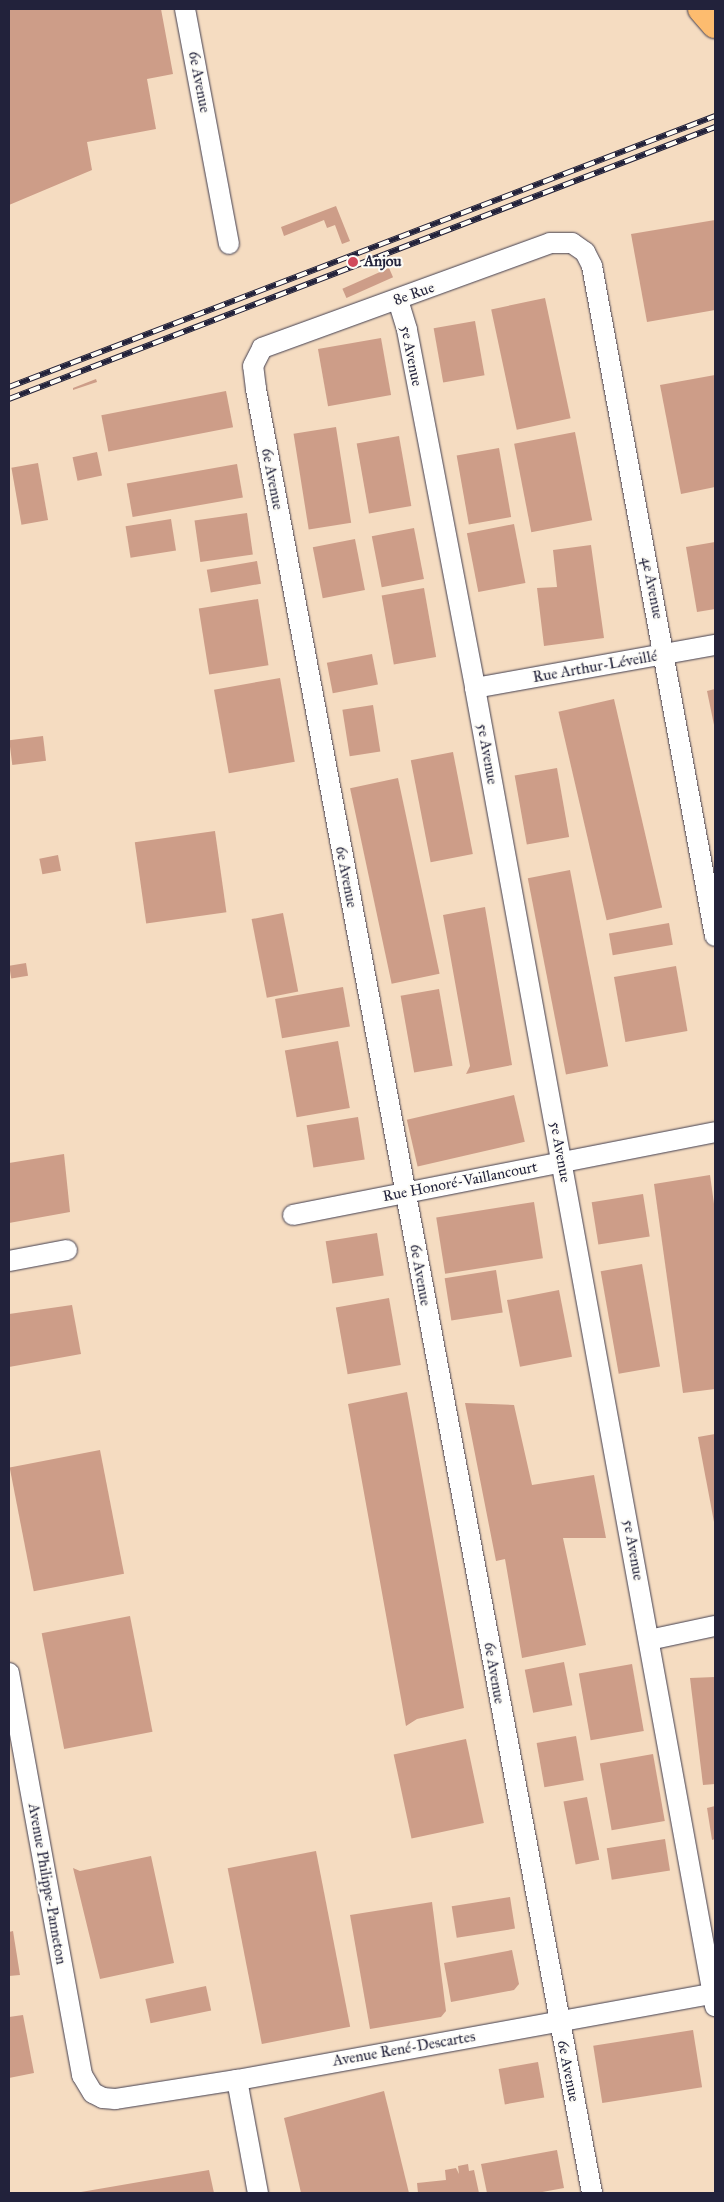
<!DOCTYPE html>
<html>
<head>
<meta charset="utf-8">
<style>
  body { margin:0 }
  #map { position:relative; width:724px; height:2202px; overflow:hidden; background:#f5dcc1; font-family:"IM FELL Great Primer",serif }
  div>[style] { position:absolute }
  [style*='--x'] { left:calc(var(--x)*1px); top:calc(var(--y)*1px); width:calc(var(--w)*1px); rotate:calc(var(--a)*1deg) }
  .building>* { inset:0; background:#cd9d88; transform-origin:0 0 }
  .roads { filter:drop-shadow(0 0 1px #423e4f) drop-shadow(0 0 1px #423e4f) }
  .street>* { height:20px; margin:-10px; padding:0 10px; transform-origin:10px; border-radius:10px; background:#fff }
  .primary>* { height:28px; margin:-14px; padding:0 14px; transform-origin:14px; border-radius:14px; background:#fdbc6f }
  .rail>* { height:5.5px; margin-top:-2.75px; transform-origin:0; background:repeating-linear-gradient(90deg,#fdfcf7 0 11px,#22223b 0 22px); box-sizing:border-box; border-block:1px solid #22223b }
  .dots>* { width:14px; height:14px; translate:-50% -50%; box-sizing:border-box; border:2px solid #fdfcf7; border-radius:50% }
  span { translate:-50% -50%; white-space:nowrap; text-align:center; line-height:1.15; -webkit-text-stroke:4px #fdfcf7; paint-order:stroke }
  .street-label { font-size:15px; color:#22223b }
  .poi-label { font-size:15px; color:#22223b; font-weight:700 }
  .left { translate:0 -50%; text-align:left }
  .frame { position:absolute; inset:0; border:10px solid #22223b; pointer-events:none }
</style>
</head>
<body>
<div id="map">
  <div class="building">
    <div style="clip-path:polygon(9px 9px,161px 9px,173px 74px,147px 79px,156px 129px,87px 142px,92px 170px,9px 205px)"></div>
    <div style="clip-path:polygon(336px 206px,350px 241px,342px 244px,335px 225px,327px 228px,324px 220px,284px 236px,281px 227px)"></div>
    <div style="clip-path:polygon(715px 220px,715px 310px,647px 322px,631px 234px)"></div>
    <div style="left:389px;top:268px;width:10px;height:51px;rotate:66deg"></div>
    <div style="left:545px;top:298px;width:123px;height:55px;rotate:78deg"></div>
    <div style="left:475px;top:321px;width:55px;height:42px;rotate:80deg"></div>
    <div style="left:381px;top:338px;width:58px;height:64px;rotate:80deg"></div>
    <div style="clip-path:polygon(715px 375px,715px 487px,681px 494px,660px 385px)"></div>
    <div style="clip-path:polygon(96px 379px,97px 382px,73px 390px,73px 388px)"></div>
    <div style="left:226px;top:391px;width:37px;height:127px;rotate:79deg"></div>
    <div style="left:336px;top:427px;width:97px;height:43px;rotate:81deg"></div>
    <div style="left:575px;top:432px;width:90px;height:62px;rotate:79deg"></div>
    <div style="left:399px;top:436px;width:71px;height:43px;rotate:80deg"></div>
    <div style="left:499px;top:448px;width:70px;height:43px;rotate:80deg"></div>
    <div style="left:97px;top:452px;width:24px;height:25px;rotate:78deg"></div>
    <div style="left:38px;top:463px;width:58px;height:27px;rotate:80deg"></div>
    <div style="left:237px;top:464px;width:34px;height:112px;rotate:80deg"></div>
    <div style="left:247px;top:513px;width:42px;height:53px;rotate:82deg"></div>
    <div style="left:171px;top:519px;width:32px;height:46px;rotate:81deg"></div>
    <div style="left:514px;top:524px;width:60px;height:48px;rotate:79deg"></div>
    <div style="left:414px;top:528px;width:52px;height:43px;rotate:79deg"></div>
    <div style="left:355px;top:539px;width:52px;height:43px;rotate:79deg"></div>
    <div style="clip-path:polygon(715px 542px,715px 609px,697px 612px,686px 547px)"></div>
    <div style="clip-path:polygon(591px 545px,604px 638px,544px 646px,537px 588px,557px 587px,553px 550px)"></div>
    <div style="left:257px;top:561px;width:23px;height:51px;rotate:80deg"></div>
    <div style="left:424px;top:588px;width:70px;height:43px;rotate:80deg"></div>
    <div style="left:258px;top:599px;width:67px;height:60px;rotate:81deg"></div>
    <div style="left:372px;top:654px;width:31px;height:46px;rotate:79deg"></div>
    <div style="left:280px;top:678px;width:85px;height:67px;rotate:80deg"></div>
    <div style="clip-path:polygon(715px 689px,715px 725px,714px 725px,707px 691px)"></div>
    <div style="left:614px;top:699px;width:214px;height:57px;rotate:77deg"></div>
    <div style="left:373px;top:705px;width:47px;height:31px;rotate:81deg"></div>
    <div style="left:43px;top:736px;width:25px;height:34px;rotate:83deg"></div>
    <div style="left:453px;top:752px;width:104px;height:43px;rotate:79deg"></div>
    <div style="left:557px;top:768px;width:70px;height:43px;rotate:80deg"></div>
    <div style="left:398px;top:778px;width:200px;height:49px;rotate:78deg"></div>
    <div style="left:215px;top:831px;width:82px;height:81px;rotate:82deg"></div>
    <div style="left:58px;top:855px;width:16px;height:19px;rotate:79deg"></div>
    <div style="left:570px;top:870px;width:200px;height:43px;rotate:79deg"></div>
    <div style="clip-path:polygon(485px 907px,512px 1065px,466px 1074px,470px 1066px,443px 915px)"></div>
    <div style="left:283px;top:913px;width:80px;height:32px;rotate:79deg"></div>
    <div style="left:669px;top:923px;width:22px;height:61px;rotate:80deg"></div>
    <div style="left:26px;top:963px;width:13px;height:17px;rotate:81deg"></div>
    <div style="left:676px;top:966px;width:66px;height:63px;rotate:80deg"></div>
    <div style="left:343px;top:987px;width:40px;height:69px;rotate:80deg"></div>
    <div style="left:439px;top:989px;width:78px;height:39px;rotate:80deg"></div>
    <div style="left:338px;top:1041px;width:68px;height:54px;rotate:80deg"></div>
    <div style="left:514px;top:1095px;width:48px;height:110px;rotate:77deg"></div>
    <div style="left:358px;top:1117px;width:43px;height:52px;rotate:81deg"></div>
    <div style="clip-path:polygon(64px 1154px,70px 1212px,9px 1223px,9px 1163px)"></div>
    <div style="clip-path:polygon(710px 1175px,715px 1211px,715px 1389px,683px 1393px,654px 1184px)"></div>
    <div style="left:643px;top:1194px;width:43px;height:52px;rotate:81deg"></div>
    <div style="left:534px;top:1202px;width:57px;height:99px;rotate:81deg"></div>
    <div style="left:377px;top:1233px;width:43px;height:52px;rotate:81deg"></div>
    <div style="left:642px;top:1264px;width:104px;height:42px;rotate:80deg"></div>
    <div style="left:496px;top:1270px;width:43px;height:52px;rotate:81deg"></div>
    <div style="left:559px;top:1290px;width:68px;height:53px;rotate:79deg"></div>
    <div style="left:389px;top:1298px;width:68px;height:54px;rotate:80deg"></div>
    <div style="clip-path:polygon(72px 1305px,81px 1354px,9px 1367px,9px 1314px)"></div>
    <div style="clip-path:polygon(407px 1392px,464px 1708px,417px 1719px,406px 1726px,348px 1404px)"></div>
    <div style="clip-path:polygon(465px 1403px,514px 1405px,532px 1485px,594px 1475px,606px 1538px,563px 1538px,586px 1645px,522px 1658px,505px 1559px,496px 1561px)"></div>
    <div style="clip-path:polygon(715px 1434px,715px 1522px,714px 1522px,698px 1437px)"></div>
    <div style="left:100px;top:1450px;width:126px;height:92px;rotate:79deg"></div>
    <div style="left:130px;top:1616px;width:118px;height:90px;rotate:79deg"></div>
    <div style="left:564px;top:1662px;width:44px;height:40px;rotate:79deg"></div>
    <div style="left:632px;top:1664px;width:68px;height:54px;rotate:80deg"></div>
    <div style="clip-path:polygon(715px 1677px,715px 1784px,703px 1785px,690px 1678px)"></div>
    <div style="left:576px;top:1736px;width:45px;height:40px;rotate:80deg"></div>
    <div style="left:466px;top:1739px;width:86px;height:74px;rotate:78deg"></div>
    <div style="left:653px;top:1754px;width:68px;height:54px;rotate:80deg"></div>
    <div style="left:587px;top:1797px;width:64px;height:24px;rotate:79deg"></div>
    <div style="clip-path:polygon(715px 1806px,715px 1839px,712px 1840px,707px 1808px)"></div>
    <div style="left:665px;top:1839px;width:32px;height:59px;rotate:81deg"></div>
    <div style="left:316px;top:1851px;width:179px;height:90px;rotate:79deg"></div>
    <div style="clip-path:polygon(151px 1856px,174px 1963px,100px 1979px,73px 1868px,80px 1871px)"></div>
    <div style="left:510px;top:1897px;width:32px;height:59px;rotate:81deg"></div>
    <div style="clip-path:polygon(432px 1902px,446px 2011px,441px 2017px,370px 2029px,350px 1915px)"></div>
    <div style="clip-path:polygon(13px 1931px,20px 1975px,9px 1976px,9px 1932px)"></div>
    <div style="clip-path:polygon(512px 1950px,519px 1984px,514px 1990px,451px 2002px,444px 1963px)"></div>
    <div style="left:206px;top:1986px;width:25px;height:62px;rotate:78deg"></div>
    <div style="clip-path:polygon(23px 2015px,34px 2073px,9px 2078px,9px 2017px)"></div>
    <div style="left:693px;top:2030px;width:58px;height:101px;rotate:81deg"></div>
    <div style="left:538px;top:2062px;width:36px;height:40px;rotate:80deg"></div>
    <div style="clip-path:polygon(384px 2091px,409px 2193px,301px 2193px,284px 2118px)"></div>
    <div style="clip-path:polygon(557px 2150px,564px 2188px,537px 2193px,487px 2193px,481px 2164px)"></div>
    <div style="clip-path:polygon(468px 2164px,469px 2171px,474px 2170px,479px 2193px,418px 2193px,417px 2183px,446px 2180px,445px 2170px,456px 2168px,459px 2174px,458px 2166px)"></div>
    <div style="clip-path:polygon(209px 2170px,214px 2193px,81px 2193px,81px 2192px)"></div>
  </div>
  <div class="roads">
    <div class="street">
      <div style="--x:185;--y:9;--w:239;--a:79.4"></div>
      <div style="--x:398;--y:300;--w:31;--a:73"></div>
      <div style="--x:407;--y:330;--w:364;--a:79.2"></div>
      <div style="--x:475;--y:688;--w:1340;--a:79.68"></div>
      <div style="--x:475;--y:688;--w:244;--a:-10.2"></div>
      <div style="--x:293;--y:1215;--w:430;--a:-11.1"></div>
      <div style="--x:9;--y:1261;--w:59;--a:-10.7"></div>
      <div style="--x:649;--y:1640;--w:67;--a:-12"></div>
      <div style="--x:9;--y:1673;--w:409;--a:79.7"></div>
      <div style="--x:82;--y:2075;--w:21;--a:59"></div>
      <div style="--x:93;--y:2093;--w:11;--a:27"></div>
      <div style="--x:103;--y:2098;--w:12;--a:5"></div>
      <div style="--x:115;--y:2099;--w:123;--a:-8.9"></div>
      <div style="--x:237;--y:2080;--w:486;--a:-10.3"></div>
      <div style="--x:237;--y:2080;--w:115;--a:79.5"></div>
      <div style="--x:592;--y:2193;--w:1835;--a:-100.55"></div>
      <div style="--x:256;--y:389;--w:23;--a:-97"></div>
      <div style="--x:253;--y:366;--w:20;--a:-63"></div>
      <div style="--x:262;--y:348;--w:307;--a:-20"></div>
      <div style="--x:550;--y:243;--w:22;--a:0"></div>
      <div style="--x:572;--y:243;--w:16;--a:35"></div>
      <div style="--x:585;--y:252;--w:16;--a:63"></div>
      <div style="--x:592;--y:266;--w:681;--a:79.6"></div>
    </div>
    <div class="primary">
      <div style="--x:702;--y:9;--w:20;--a:49"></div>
    </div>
  </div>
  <div class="rail">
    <div style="--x:9;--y:387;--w:756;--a:-21"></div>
    <div style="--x:9;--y:399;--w:757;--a:-21.07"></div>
  </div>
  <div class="dots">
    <div style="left:353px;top:262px;background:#d1495b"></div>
  </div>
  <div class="street-label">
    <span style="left:199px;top:82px;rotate:79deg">6e Avenue</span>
    <span style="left:414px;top:294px;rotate:-19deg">8e Rue</span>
    <span style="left:411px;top:356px;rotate:79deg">5e Avenue</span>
    <span style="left:272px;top:479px;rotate:79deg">6e Avenue</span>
    <span style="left:652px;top:588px;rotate:79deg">4e Avenue</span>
    <span style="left:595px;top:667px;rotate:-10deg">Rue Arthur-Léveillé</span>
    <span style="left:487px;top:754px;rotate:80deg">5e Avenue</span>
    <span style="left:346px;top:877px;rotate:79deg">6e Avenue</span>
    <span style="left:560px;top:1152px;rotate:80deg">5e Avenue</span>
    <span style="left:460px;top:1182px;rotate:-11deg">Rue Honoré-Vaillancourt</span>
    <span style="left:420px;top:1275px;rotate:80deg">6e Avenue</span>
    <span style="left:633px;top:1550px;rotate:80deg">5e Avenue</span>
    <span style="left:494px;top:1673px;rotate:80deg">6e Avenue</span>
    <span style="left:47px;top:1884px;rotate:80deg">Avenue Philippe-Panneton</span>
    <span style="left:404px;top:2049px;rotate:-10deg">Avenue René-Descartes</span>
    <span style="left:568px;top:2071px;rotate:79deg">6e Avenue</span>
  </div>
  <div class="poi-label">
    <span class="left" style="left:364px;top:262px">Anjou</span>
  </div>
  <div class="frame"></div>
</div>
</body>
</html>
